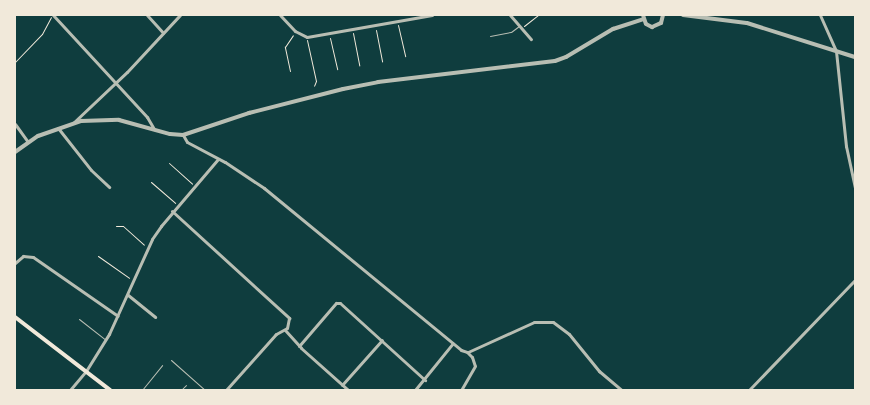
<!DOCTYPE html>
<html>
<head>
<meta charset="utf-8">
<style>
  body { margin:0 }
  #map { position:relative; width:870px; height:405px; overflow:hidden; background:#0f3d3e; font-family:Roboto,sans-serif }
  div>[style] { position:absolute }
  [style*='--x'] { left:calc(var(--x)*1px); top:calc(var(--y)*1px); width:calc(var(--w)*1px); rotate:calc(var(--a)*1deg) }
  .path>* { height:1px; margin:-0.5px; padding:0 0.5px; transform-origin:0.5px; border-radius:0.5px; background:#f1e9da }
  .service>* { height:1px; margin:-0.5px; padding:0 0.5px; transform-origin:0.5px; border-radius:0.5px; background:#b8beb3 }
  .minor>* { height:3px; margin:-1.5px; padding:0 1.5px; transform-origin:1.5px; border-radius:1.5px; background:#b8beb3 }
  .tertiary>* { height:4px; margin:-2px; padding:0 2px; transform-origin:2px; border-radius:2px; background:#b8beb3 }
  .secondary>* { height:4px; margin:-2px; padding:0 2px; transform-origin:2px; border-radius:2px; background:#f1e9da }
  span { translate:-50% -50%; white-space:nowrap; text-align:center; line-height:1.15; -webkit-text-stroke:4.5px #f1e9da; paint-order:stroke }
  .frame { position:absolute; inset:0; border:16px solid #f1e9da; pointer-events:none }
</style>
</head>
<body>
<div id="map">
  <div class="path">
    <div style="--x:398;--y:25;--w:32;--a:77"></div>
    <div style="--x:524;--y:26;--w:18;--a:-38"></div>
    <div style="--x:376;--y:30;--w:32;--a:79"></div>
    <div style="--x:353;--y:33;--w:33;--a:79"></div>
    <div style="--x:330;--y:38;--w:32;--a:77"></div>
    <div style="--x:307;--y:40;--w:42;--a:77.6"></div>
    <div style="--x:316;--y:81;--w:5;--a:112"></div>
    <div style="--x:15;--y:62;--w:39;--a:-46"></div>
    <div style="--x:42;--y:34;--w:19;--a:-62"></div>
    <div style="--x:290;--y:71;--w:25;--a:-102"></div>
    <div style="--x:285;--y:47;--w:14;--a:-56"></div>
    <div style="--x:169;--y:163;--w:31;--a:42"></div>
    <div style="--x:151;--y:182;--w:32;--a:41"></div>
    <div style="--x:116;--y:226;--w:7;--a:0"></div>
    <div style="--x:123;--y:226;--w:28;--a:42"></div>
    <div style="--x:98;--y:256;--w:38;--a:35"></div>
  </div>
  <div class="service">
    <div style="--x:490;--y:36;--w:21;--a:-11"></div>
    <div style="--x:511;--y:32;--w:10;--a:-37"></div>
    <div style="--x:79;--y:319;--w:33;--a:38"></div>
    <div style="--x:171;--y:360;--w:45;--a:41.4"></div>
    <div style="--x:142;--y:390;--w:32;--a:-51"></div>
    <div style="--x:181;--y:390;--w:7;--a:-45"></div>
  </div>
  <div class="minor">
    <div style="--x:53;--y:15;--w:139;--a:47.3"></div>
    <div style="--x:147;--y:117;--w:14;--a:60"></div>
    <div style="--x:147;--y:15;--w:24;--a:48"></div>
    <div style="--x:280;--y:15;--w:22;--a:47"></div>
    <div style="--x:295;--y:31;--w:13;--a:27"></div>
    <div style="--x:307;--y:37;--w:127;--a:-10"></div>
    <div style="--x:510;--y:15;--w:32;--a:49"></div>
    <div style="--x:820;--y:15;--w:39;--a:66"></div>
    <div style="--x:836;--y:51;--w:96;--a:84"></div>
    <div style="--x:846;--y:146;--w:43;--a:77.9"></div>
    <div style="--x:73;--y:123;--w:74;--a:-43.4"></div>
    <div style="--x:127;--y:72;--w:78;--a:-47.1"></div>
    <div style="--x:15;--y:124;--w:22;--a:54"></div>
    <div style="--x:58;--y:128;--w:53;--a:51.8"></div>
    <div style="--x:91;--y:170;--w:25;--a:43"></div>
    <div style="--x:183;--y:135;--w:8;--a:60"></div>
    <div style="--x:187;--y:142;--w:43;--a:27.8"></div>
    <div style="--x:225;--y:162;--w:47;--a:33.7"></div>
    <div style="--x:264;--y:188;--w:255;--a:39.4"></div>
    <div style="--x:461;--y:350;--w:6;--a:18"></div>
    <div style="--x:467;--y:352;--w:7;--a:45"></div>
    <div style="--x:472;--y:357;--w:9;--a:72"></div>
    <div style="--x:475;--y:366;--w:28;--a:120"></div>
    <div style="--x:172;--y:211;--w:159;--a:42.4"></div>
    <div style="--x:289;--y:318;--w:10;--a:101"></div>
    <div style="--x:287;--y:328;--w:13;--a:151"></div>
    <div style="--x:276;--y:334;--w:75;--a:131.8"></div>
    <div style="--x:15;--y:263;--w:11;--a:-41"></div>
    <div style="--x:23;--y:256;--w:10;--a:6"></div>
    <div style="--x:33;--y:257;--w:103;--a:34.8"></div>
    <div style="--x:128;--y:295;--w:35;--a:39"></div>
    <div style="--x:285;--y:330;--w:24;--a:48"></div>
    <div style="--x:301;--y:348;--w:63;--a:41.8"></div>
    <div style="--x:299;--y:346;--w:57;--a:-49.3"></div>
    <div style="--x:336;--y:303;--w:4;--a:0"></div>
    <div style="--x:340;--y:303;--w:115;--a:42.2"></div>
    <div style="--x:468;--y:352;--w:72;--a:-24.4"></div>
    <div style="--x:534;--y:322;--w:19;--a:0"></div>
    <div style="--x:553;--y:322;--w:20;--a:37"></div>
    <div style="--x:569;--y:334;--w:48;--a:51"></div>
    <div style="--x:599;--y:371;--w:30;--a:40"></div>
    <div style="--x:342;--y:385;--w:60;--a:-48.4"></div>
    <div style="--x:70;--y:390;--w:25;--a:-50"></div>
    <div style="--x:86;--y:371;--w:44;--a:-58.1"></div>
    <div style="--x:109;--y:334;--w:104;--a:-65.6"></div>
    <div style="--x:152;--y:239;--w:16;--a:-55"></div>
    <div style="--x:161;--y:226;--w:88;--a:-49.6"></div>
    <div style="--x:415;--y:390;--w:60;--a:-51"></div>
    <div style="--x:749;--y:390;--w:153;--a:-46.1"></div>
  </div>
  <div class="tertiary">
    <div style="--x:643;--y:15;--w:9;--a:72"></div>
    <div style="--x:646;--y:24;--w:7;--a:27"></div>
    <div style="--x:652;--y:27;--w:10;--a:-24"></div>
    <div style="--x:661;--y:23;--w:8;--a:-76"></div>
    <div style="--x:683;--y:15;--w:64;--a:7.1"></div>
    <div style="--x:747;--y:23;--w:113;--a:17.5"></div>
    <div style="--x:15;--y:152;--w:28;--a:-35"></div>
    <div style="--x:38;--y:136;--w:46;--a:-19.2"></div>
    <div style="--x:81;--y:121;--w:38;--a:-2"></div>
    <div style="--x:119;--y:120;--w:53;--a:15.4"></div>
    <div style="--x:170;--y:134;--w:13;--a:4"></div>
    <div style="--x:183;--y:135;--w:70;--a:-18.4"></div>
    <div style="--x:249;--y:113;--w:97;--a:-14.3"></div>
    <div style="--x:343;--y:89;--w:36;--a:-11"></div>
    <div style="--x:378;--y:82;--w:178;--a:-6.8"></div>
    <div style="--x:555;--y:61;--w:12;--a:-20"></div>
    <div style="--x:566;--y:57;--w:55;--a:-30.8"></div>
    <div style="--x:613;--y:29;--w:32;--a:-18"></div>
  </div>
  <div class="secondary">
    <div style="--x:15;--y:317;--w:120;--a:37.5"></div>
  </div>
  <div class="frame"></div>
</div>
</body>
</html>
